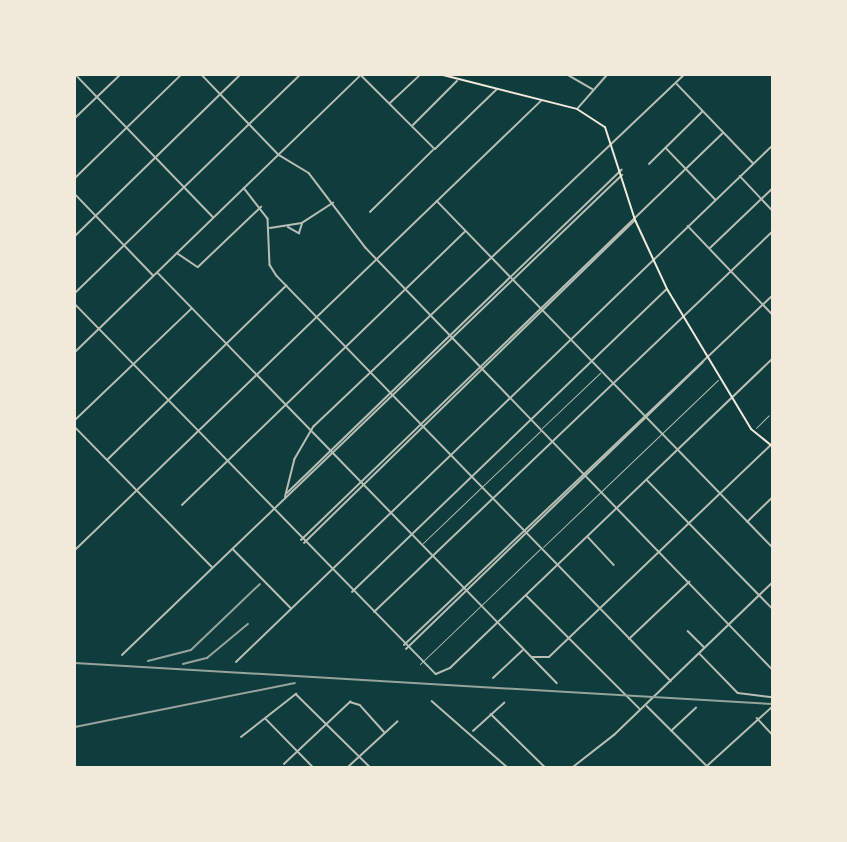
<!DOCTYPE html>
<html>
<head>
<meta charset="utf-8">
<style>
  body { margin:0 }
  #map { position:relative; width:847px; height:842px; overflow:hidden; background:#0f3d3e; font-family:Overpass,sans-serif }
  div>[style] { position:absolute }
  [style*='--x'] { left:calc(var(--x)*1px); top:calc(var(--y)*1px); width:calc(var(--w)*1px); rotate:calc(var(--a)*1deg) }
  .service>* { height:1px; margin:-0.5px; padding:0 0.5px; transform-origin:0.5px; border-radius:0.5px; background:#b8beb3 }
  .pedestrian>* { height:1px; margin:-0.5px; padding:0 0.5px; transform-origin:0.5px; border-radius:0.5px; background:#b8beb3 }
  .minor>* { height:1.5px; margin:-0.75px; padding:0 0.75px; transform-origin:0.75px; border-radius:0.75px; background:#b8beb3 }
  .tertiary>* { height:1.5px; margin:-0.75px; padding:0 0.75px; transform-origin:0.75px; border-radius:0.75px; background:#b8beb3 }
  .secondary>* { height:2px; margin:-1px; padding:0 1px; transform-origin:1px; border-radius:1px; background:#f1e9da }
  .rail>* { height:1.5px; margin:-0.75px; padding:0 0.75px; transform-origin:0.75px; border-radius:0.75px; background:#97a49c }
  span { translate:-50% -50%; white-space:nowrap; text-align:center; line-height:1.15; -webkit-text-stroke:6px #f1e9da; paint-order:stroke }
  .frame { position:absolute; inset:0; border:76px solid #f1e9da; pointer-events:none }
</style>
</head>
<body>
<div id="map">
  <div class="service">
    <div style="--x:542;--y:428;--w:80;--a:-43.5"></div>
    <div style="--x:423;--y:543;--w:162;--a:-43.7"></div>
    <div style="--x:543;--y:547;--w:242;--a:-43.7"></div>
    <div style="--x:420;--y:664;--w:166;--a:-43.8"></div>
  </div>
  <div class="pedestrian">
    <div style="--x:756;--y:428;--w:18;--a:-45"></div>
  </div>
  <div class="minor">
    <div style="--x:76;--y:75;--w:197;--a:46"></div>
    <div style="--x:202;--y:75;--w:111;--a:46.1"></div>
    <div style="--x:279;--y:155;--w:35;--a:31"></div>
    <div style="--x:309;--y:173;--w:94;--a:52.8"></div>
    <div style="--x:366;--y:248;--w:585;--a:46.04"></div>
    <div style="--x:568;--y:75;--w:28;--a:30"></div>
    <div style="--x:362;--y:76;--w:103;--a:45"></div>
    <div style="--x:435;--y:149;--w:85;--a:-44"></div>
    <div style="--x:677;--y:84;--w:110;--a:46.1"></div>
    <div style="--x:390;--y:103;--w:41;--a:-43"></div>
    <div style="--x:578;--y:108;--w:44;--a:-48.7"></div>
    <div style="--x:75;--y:118;--w:62;--a:-43.7"></div>
    <div style="--x:413;--y:125;--w:62;--a:-45"></div>
    <div style="--x:666;--y:148;--w:71;--a:46.1"></div>
    <div style="--x:649;--y:164;--w:74;--a:-44.5"></div>
    <div style="--x:740;--y:176;--w:47;--a:46.7"></div>
    <div style="--x:75;--y:178;--w:148;--a:-44.2"></div>
    <div style="--x:244;--y:188;--w:39;--a:52"></div>
    <div style="--x:268;--y:219;--w:46;--a:87.5"></div>
    <div style="--x:270;--y:265;--w:13;--a:58"></div>
    <div style="--x:277;--y:276;--w:565;--a:45.79"></div>
    <div style="--x:75;--y:194;--w:112;--a:46.1"></div>
    <div style="--x:437;--y:201;--w:482;--a:45.9"></div>
    <div style="--x:370;--y:212;--w:88;--a:-44.5"></div>
    <div style="--x:688;--y:226;--w:122;--a:46.3"></div>
    <div style="--x:288;--y:227;--w:13;--a:29"></div>
    <div style="--x:299;--y:233;--w:9;--a:-72"></div>
    <div style="--x:270;--y:228;--w:32;--a:-9"></div>
    <div style="--x:302;--y:223;--w:37;--a:-33"></div>
    <div style="--x:75;--y:236;--w:231;--a:-44.3"></div>
    <div style="--x:710;--y:248;--w:86;--a:-43.6"></div>
    <div style="--x:177;--y:253;--w:25;--a:34"></div>
    <div style="--x:198;--y:267;--w:87;--a:-43.6"></div>
    <div style="--x:158;--y:273;--w:572;--a:45.78"></div>
    <div style="--x:75;--y:293;--w:313;--a:-44.1"></div>
    <div style="--x:75;--y:304;--w:517;--a:45.71"></div>
    <div style="--x:436;--y:674;--w:15;--a:-23"></div>
    <div style="--x:450;--y:668;--w:446;--a:-43.8"></div>
    <div style="--x:75;--y:420;--w:161;--a:-43.7"></div>
    <div style="--x:75;--y:427;--w:196;--a:45.6"></div>
    <div style="--x:107;--y:460;--w:250;--a:-44.2"></div>
    <div style="--x:647;--y:480;--w:179;--a:45.7"></div>
    <div style="--x:287;--y:493;--w:465;--a:-44"></div>
    <div style="--x:285;--y:497;--w:38;--a:-76"></div>
    <div style="--x:294;--y:460;--w:39;--a:-60"></div>
    <div style="--x:314;--y:426;--w:510;--a:-43.49"></div>
    <div style="--x:182;--y:505;--w:393;--a:-44"></div>
    <div style="--x:747;--y:522;--w:35;--a:-44"></div>
    <div style="--x:588;--y:537;--w:38;--a:47"></div>
    <div style="--x:301;--y:540;--w:586;--a:-43.96"></div>
    <div style="--x:304;--y:543;--w:462;--a:-44.3"></div>
    <div style="--x:233;--y:549;--w:83;--a:45.5"></div>
    <div style="--x:75;--y:550;--w:647;--a:-43.94"></div>
    <div style="--x:352;--y:592;--w:436;--a:-43.9"></div>
    <div style="--x:527;--y:596;--w:160;--a:45"></div>
    <div style="--x:374;--y:612;--w:550;--a:-43.67"></div>
    <div style="--x:688;--y:631;--w:23;--a:45"></div>
    <div style="--x:629;--y:639;--w:83;--a:-43.5"></div>
    <div style="--x:404;--y:645;--w:507;--a:-43.48"></div>
    <div style="--x:406;--y:649;--w:412;--a:-44"></div>
    <div style="--x:700;--y:654;--w:54;--a:45.7"></div>
    <div style="--x:738;--y:693;--w:34;--a:7"></div>
    <div style="--x:122;--y:655;--w:693;--a:-43.83"></div>
    <div style="--x:532;--y:657;--w:17;--a:0"></div>
    <div style="--x:549;--y:657;--w:307;--a:-43.7"></div>
    <div style="--x:236;--y:662;--w:744;--a:-43.91"></div>
    <div style="--x:493;--y:678;--w:40;--a:-43"></div>
    <div style="--x:432;--y:701;--w:100;--a:41.3"></div>
    <div style="--x:647;--y:706;--w:86;--a:45"></div>
    <div style="--x:491;--y:714;--w:76;--a:44.5"></div>
    <div style="--x:757;--y:718;--w:22;--a:47"></div>
    <div style="--x:266;--y:719;--w:67;--a:45.6"></div>
    <div style="--x:473;--y:731;--w:42;--a:-42.1"></div>
    <div style="--x:671;--y:731;--w:34;--a:-43"></div>
    <div style="--x:241;--y:737;--w:70;--a:-38"></div>
    <div style="--x:296;--y:694;--w:104;--a:44.6"></div>
    <div style="--x:284;--y:764;--w:91;--a:-43.2"></div>
    <div style="--x:350;--y:702;--w:10;--a:17"></div>
    <div style="--x:360;--y:705;--w:36;--a:48"></div>
    <div style="--x:707;--y:766;--w:88;--a:-42.2"></div>
    <div style="--x:348;--y:767;--w:67;--a:-42.6"></div>
    <div style="--x:573;--y:767;--w:52;--a:-38"></div>
    <div style="--x:614;--y:735;--w:219;--a:-43.9"></div>
  </div>
  <div class="tertiary">
    <div style="--x:75;--y:352;--w:398;--a:-44.1"></div>
  </div>
  <div class="secondary">
    <div style="--x:443;--y:75;--w:138;--a:14.2"></div>
    <div style="--x:577;--y:109;--w:33;--a:33"></div>
    <div style="--x:605;--y:127;--w:98;--a:72.1"></div>
    <div style="--x:635;--y:220;--w:76;--a:65.1"></div>
    <div style="--x:667;--y:289;--w:163;--a:59"></div>
    <div style="--x:751;--y:429;--w:27;--a:39"></div>
  </div>
  <div class="rail">
    <div style="--x:148;--y:661;--w:44;--a:-14.3"></div>
    <div style="--x:191;--y:650;--w:95;--a:-43.7"></div>
    <div style="--x:75;--y:663;--w:698;--a:3.37"></div>
    <div style="--x:183;--y:664;--w:25;--a:-14"></div>
    <div style="--x:207;--y:658;--w:53;--a:-39.7"></div>
    <div style="--x:75;--y:727;--w:224;--a:-11.3"></div>
  </div>
  <div class="frame"></div>
</div>
</body>
</html>
